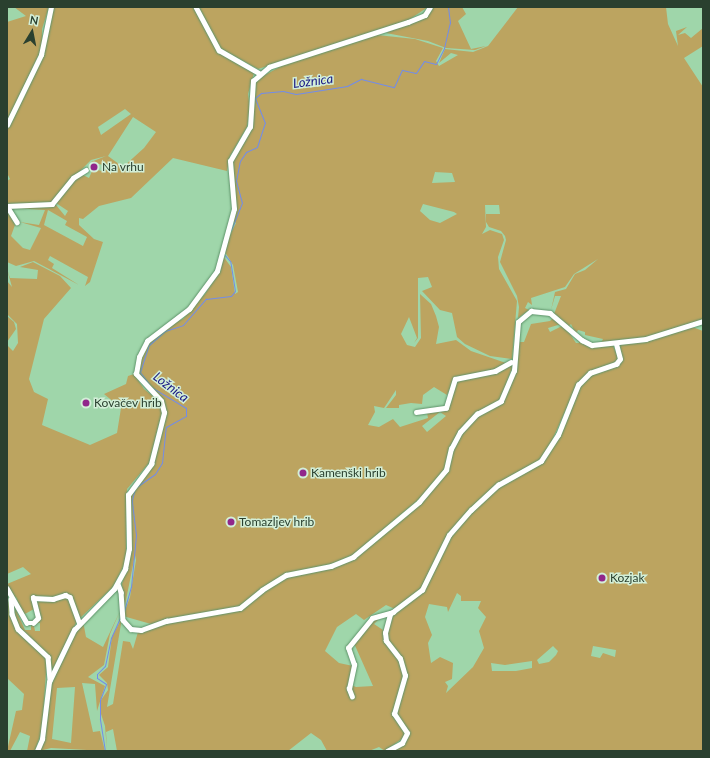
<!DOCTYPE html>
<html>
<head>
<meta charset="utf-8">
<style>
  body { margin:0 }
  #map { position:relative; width:710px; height:758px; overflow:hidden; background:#9fd6aa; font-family:Lato,sans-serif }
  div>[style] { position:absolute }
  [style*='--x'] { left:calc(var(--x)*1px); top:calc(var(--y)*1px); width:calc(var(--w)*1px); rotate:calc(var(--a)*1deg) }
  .green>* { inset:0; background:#bca460 }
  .stream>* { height:1px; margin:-0.5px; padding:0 0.5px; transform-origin:0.5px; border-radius:0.5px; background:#728cea }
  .roads { filter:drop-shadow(0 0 1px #5d9269) drop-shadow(0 0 1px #5d9269) }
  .minor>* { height:4.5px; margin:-2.25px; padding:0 2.25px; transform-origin:2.25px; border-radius:2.25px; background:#fff }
  .dots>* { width:11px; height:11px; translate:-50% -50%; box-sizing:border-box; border:2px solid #d3efd8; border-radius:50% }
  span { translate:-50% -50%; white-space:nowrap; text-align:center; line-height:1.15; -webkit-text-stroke:3px #d3efd8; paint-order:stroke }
  .poi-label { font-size:12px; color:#2a402f }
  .left { translate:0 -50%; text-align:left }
  .water-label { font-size:13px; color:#161482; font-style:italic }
  .frame { position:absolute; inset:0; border:8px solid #2a402f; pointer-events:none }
  .north { position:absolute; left:12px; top:12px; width:40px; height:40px; -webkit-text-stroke:3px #d3efd8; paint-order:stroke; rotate:10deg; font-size:11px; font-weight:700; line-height:16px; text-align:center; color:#2a402f }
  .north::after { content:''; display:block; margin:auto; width:14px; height:18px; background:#2a402f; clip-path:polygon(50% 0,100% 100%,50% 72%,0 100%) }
</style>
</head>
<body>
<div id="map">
  <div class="green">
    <div style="clip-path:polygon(14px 7px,49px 7px,42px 29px,42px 48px,7px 122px,7px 22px,26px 16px)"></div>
    <div style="clip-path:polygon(evenodd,53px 7px,194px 7px,218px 51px,254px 73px,248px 94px,250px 109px,247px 127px,230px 156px,227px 171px,173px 158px,131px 198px,99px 206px,83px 219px,79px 218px,79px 225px,94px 239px,103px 242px,90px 282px,85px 286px,88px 277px,50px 256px,48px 260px,54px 264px,52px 268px,79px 285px,34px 261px,16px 266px,7px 262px,7px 207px,15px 225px,11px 236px,23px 248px,30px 250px,41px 228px,20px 222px,39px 225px,45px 210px,12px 208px,56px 205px,65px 216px,68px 211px,56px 203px,74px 179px,81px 174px,89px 178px,93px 169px,102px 171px,107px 166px,91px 162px,106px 156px,91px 160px,76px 175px,52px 204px,7px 205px,7px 181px,10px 179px,7px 173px,7px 129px,43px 54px,53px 7px,125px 109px,131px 114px,101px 135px,98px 127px,125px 109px,53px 7px,133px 117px,156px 132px,144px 148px,123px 167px,108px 156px,133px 117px,53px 7px,48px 210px,67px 221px,65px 225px,87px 237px,83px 246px,44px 225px,48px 210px)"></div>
    <div style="clip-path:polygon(198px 7px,428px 7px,407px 21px,258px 69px,221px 49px)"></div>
    <div style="clip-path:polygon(433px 7px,462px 7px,466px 14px,458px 21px,471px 49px,486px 46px,475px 50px,446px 48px,428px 41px,386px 33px,427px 16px)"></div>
    <div style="clip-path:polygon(evenodd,518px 7px,666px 7px,668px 24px,678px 46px,676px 31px,687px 27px,678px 35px,685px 33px,691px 38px,703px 28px,703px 46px,684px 58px,703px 87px,703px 320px,643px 339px,601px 343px,603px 339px,585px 335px,585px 332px,578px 330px,576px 334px,571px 324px,569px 326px,554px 314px,561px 296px,555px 296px,551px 310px,555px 292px,566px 289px,575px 274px,585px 270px,598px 259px,574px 274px,565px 287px,531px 298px,532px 305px,528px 302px,525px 308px,529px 310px,518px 318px,519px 307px,517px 296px,500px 262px,506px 240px,505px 236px,501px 231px,489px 227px,486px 222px,486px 214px,500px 214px,499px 205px,485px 205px,486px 227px,482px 234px,490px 230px,502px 234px,504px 240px,498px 257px,499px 269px,517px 301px,512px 359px,490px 356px,465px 344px,457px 337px,452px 313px,440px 310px,422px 291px,432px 287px,428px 277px,418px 278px,418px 338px,414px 343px,417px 338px,409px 317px,401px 334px,407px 345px,415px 347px,421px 338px,420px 294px,431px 304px,436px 316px,439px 327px,436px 344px,456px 340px,471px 351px,506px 363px,495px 370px,455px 377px,447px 395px,434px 387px,423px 395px,422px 404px,411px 403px,399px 405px,399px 408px,386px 408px,396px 395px,396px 390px,384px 408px,374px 406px,375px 412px,368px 425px,379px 427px,393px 419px,400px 427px,428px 418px,427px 413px,445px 407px,454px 380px,513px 365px,501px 399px,479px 412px,460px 431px,445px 468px,425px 494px,353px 555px,331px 564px,285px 574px,265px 586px,239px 607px,151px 624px,123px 616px,130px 597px,136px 560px,135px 555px,124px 610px,122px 584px,131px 551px,131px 496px,136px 484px,154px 463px,167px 413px,162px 398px,140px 377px,139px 361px,147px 343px,166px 327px,183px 319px,205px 294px,221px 270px,223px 256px,231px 267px,235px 294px,238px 292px,233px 265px,225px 252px,225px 245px,236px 223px,232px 220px,232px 162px,253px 122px,256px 80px,285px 64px,377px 35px,415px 39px,443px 48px,436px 61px,439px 66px,458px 55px,451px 53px,439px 63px,445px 49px,473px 52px,488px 46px,518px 7px,435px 172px,452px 173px,455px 182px,432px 183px,435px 172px,518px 7px,423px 204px,454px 212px,457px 214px,440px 223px,430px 220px,420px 211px,423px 204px,518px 7px,440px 412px,446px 416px,427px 432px,422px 426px,440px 412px)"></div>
    <div style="clip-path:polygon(33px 262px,60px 276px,71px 288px,44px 319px,29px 379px,34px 392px,48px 399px,42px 425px,90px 445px,117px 433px,121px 408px,104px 394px,126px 384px,128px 376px,134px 374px,144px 389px,159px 401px,162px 412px,149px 463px,127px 489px,126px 561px,113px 587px,79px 619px,70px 596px,32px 598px,34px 609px,23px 615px,16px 597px,13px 598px,7px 588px,7px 584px,31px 574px,23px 567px,7px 574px,7px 345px,13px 351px,18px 343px,17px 324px,7px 314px,7px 281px,12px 287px,7px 269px,10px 278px,37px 279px,38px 270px,20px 267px)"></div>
    <div style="clip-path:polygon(7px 316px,14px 322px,16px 329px,7px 342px)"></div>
    <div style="clip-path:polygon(evenodd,554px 317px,561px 324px,548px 328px,550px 332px,564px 325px,576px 343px,579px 343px,579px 340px,592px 346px,613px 346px,619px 358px,614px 364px,591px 371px,576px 387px,549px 447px,559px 434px,576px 389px,588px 375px,618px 364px,621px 359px,620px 344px,644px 341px,687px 325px,703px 331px,703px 751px,388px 751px,408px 737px,409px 734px,395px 716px,405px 673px,399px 657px,386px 638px,389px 619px,395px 609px,386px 605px,364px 620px,356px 614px,337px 627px,325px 651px,339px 663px,353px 666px,349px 684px,356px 687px,373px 686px,353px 641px,363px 633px,372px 619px,382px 616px,374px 624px,383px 630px,388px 646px,402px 665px,403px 682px,393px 716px,407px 735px,385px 751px,379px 747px,369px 751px,327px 751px,321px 740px,311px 733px,288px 751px,117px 751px,113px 729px,106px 732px,107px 750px,105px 726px,101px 714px,101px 700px,108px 690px,107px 683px,99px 675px,108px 667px,112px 636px,122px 618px,107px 707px,113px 704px,123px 641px,130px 642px,133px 649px,138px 632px,165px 622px,240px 609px,279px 580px,332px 567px,354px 557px,401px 521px,446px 472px,452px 447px,463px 429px,478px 415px,502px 401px,514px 373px,517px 342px,524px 342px,531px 324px,550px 321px,554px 317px,457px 593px,461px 596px,461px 601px,481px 601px,478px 608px,486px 617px,479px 631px,484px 648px,473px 667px,446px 693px,448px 686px,445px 682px,452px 679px,453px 663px,440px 657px,431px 663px,428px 643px,432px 635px,425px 617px,429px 604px,447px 607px,448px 612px,457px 593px,554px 317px,553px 646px,558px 651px,556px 655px,549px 662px,539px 664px,537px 660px,553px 646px,554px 317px,593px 646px,616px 650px,615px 657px,603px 653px,600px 658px,591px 656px,593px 646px,554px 317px,532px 661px,532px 668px,516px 671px,492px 671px,491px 663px,505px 665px,532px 661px)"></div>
    <div style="clip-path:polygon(68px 596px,77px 621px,50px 675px,49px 660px,19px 629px,12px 601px,25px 630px,31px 630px,31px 625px,34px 626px,35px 631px,40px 631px,40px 623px,36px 623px,34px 599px)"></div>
    <div style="clip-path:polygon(11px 601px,17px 629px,47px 658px,42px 730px,35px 751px,27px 751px,30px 736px,20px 732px,10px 751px,7px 751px,16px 711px,22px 710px,24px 694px,7px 678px,7px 602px)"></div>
    <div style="clip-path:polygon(evenodd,120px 611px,110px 634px,104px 665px,88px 677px,105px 686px,97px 711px,95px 684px,82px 683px,93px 732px,100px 731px,105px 751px,51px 748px,39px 751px,45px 737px,51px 686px,76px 630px,83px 621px,86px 637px,103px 647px,120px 611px,75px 687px,71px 743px,52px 739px,57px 688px,75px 687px)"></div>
  </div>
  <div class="stream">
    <div style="--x:231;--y:230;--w:29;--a:-68"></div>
    <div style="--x:242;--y:203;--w:23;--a:-105"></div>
    <div style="--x:236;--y:181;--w:20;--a:-79"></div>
    <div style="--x:240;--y:161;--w:11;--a:-56"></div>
    <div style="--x:246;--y:152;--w:12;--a:-24"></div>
    <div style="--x:257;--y:147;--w:25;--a:-72"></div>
    <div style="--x:265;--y:123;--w:27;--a:-112"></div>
    <div style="--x:255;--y:98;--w:8;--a:-40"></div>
    <div style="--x:261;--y:93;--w:22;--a:-5"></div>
    <div style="--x:283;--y:91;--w:13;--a:13"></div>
    <div style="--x:296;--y:94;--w:52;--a:-8.9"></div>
    <div style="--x:347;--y:86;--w:16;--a:-27"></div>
    <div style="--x:361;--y:79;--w:34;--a:14"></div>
    <div style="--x:394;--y:87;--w:19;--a:-65"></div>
    <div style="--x:402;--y:70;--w:14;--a:12"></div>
    <div style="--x:416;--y:73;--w:14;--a:-56"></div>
    <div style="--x:424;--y:61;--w:12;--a:14"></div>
    <div style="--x:436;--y:64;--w:18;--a:-63"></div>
    <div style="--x:444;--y:48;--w:26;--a:-77"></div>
    <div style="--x:450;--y:23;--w:16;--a:-97"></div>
    <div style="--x:149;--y:384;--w:15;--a:-127"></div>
    <div style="--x:140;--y:372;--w:28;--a:-72"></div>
    <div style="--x:149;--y:345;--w:21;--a:-41"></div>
    <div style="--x:165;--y:331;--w:19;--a:-18"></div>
    <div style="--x:183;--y:325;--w:35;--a:-49"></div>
    <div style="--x:206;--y:299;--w:25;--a:-7"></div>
    <div style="--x:231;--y:296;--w:6;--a:-51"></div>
    <div style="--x:235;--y:291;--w:30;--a:-99"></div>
    <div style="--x:230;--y:261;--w:9;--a:-131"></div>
    <div style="--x:124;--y:611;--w:25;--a:-74"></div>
    <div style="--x:131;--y:587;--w:52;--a:-84.5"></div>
    <div style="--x:136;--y:535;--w:35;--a:-97"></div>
    <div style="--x:132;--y:500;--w:12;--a:-76"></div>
    <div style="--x:135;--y:488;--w:24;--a:-35"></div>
    <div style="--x:155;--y:474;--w:13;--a:-58"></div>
    <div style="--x:162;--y:463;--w:36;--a:-84"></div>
    <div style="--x:166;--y:427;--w:23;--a:-29"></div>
    <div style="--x:186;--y:416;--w:8;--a:-90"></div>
    <div style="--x:186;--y:408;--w:41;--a:-149"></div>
    <div style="--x:105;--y:751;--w:33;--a:-99"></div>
    <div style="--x:100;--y:718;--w:18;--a:-90"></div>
    <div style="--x:100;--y:700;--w:17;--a:-69"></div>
    <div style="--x:106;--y:684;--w:11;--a:-146"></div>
    <div style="--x:97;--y:678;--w:4;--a:-90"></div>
    <div style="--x:97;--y:674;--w:11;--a:-45"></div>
    <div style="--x:105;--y:666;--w:29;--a:-78"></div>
    <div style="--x:111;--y:638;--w:24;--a:-66"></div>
  </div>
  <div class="roads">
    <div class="minor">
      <div style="--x:196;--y:7;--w:49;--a:61.9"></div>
      <div style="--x:219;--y:50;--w:46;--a:29.9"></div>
      <div style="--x:7;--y:125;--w:78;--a:-64.1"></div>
      <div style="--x:41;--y:55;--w:49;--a:-78.2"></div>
      <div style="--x:7;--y:206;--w:45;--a:-2.5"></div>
      <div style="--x:52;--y:204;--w:33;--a:-51"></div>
      <div style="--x:73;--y:178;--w:15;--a:-32"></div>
      <div style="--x:7;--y:206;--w:19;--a:58"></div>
      <div style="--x:416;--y:412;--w:30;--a:-8"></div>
      <div style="--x:446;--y:408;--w:30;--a:-73"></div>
      <div style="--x:455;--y:379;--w:41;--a:-11.3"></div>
      <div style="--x:495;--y:371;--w:18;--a:-29"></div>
      <div style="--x:118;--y:584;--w:9;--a:69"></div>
      <div style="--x:121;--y:592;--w:28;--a:86"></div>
      <div style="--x:123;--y:620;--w:12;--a:48"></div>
      <div style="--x:131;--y:629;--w:10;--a:6"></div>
      <div style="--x:141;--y:630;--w:27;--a:-20"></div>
      <div style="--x:166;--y:621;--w:75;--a:-10"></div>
      <div style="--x:240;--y:608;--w:28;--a:-39"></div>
      <div style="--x:262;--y:590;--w:28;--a:-32"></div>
      <div style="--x:286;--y:575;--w:46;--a:-11.3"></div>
      <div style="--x:331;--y:566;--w:24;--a:-22"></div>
      <div style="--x:353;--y:557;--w:86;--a:-39.8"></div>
      <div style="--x:419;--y:502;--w:42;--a:-49.8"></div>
      <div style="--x:446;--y:470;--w:22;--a:-77"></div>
      <div style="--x:451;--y:449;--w:19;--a:-62"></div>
      <div style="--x:460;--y:432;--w:25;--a:-47"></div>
      <div style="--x:477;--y:414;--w:27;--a:-28"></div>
      <div style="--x:501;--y:401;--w:33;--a:-67"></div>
      <div style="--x:514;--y:371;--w:49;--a:-85.3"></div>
      <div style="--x:518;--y:322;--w:17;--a:-40"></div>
      <div style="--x:531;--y:311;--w:19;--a:6"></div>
      <div style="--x:550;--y:313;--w:42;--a:40.2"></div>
      <div style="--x:582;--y:340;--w:11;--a:27"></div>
      <div style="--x:592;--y:345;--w:54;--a:-6.3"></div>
      <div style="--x:646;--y:339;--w:60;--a:-17.5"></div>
      <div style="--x:7;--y:588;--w:40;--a:60.3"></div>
      <div style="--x:27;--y:623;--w:6;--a:0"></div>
      <div style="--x:33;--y:623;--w:7;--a:-45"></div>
      <div style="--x:38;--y:618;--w:21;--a:-104"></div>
      <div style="--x:33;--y:598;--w:20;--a:3"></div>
      <div style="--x:53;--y:599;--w:13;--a:-18"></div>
      <div style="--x:65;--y:595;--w:5;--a:22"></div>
      <div style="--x:70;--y:597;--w:27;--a:70"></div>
      <div style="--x:11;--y:599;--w:15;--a:86"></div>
      <div style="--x:12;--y:614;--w:16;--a:68"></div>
      <div style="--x:18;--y:629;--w:41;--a:43"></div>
      <div style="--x:48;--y:657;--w:23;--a:85"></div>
      <div style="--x:352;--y:697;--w:9;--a:-111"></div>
      <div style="--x:349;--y:689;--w:25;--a:-78"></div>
      <div style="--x:354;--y:665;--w:18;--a:-109"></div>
      <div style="--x:348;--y:648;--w:38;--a:-51"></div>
      <div style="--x:372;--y:618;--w:22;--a:-16"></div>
      <div style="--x:37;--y:751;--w:13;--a:-67"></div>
      <div style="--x:42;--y:739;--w:57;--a:-83"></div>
      <div style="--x:49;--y:682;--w:58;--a:-64.3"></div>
      <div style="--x:74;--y:630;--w:57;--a:-45.7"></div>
      <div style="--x:114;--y:589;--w:23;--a:-61"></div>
      <div style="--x:125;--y:569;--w:20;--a:-79"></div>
      <div style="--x:129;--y:549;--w:54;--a:-91.1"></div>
      <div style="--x:128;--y:495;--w:39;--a:-53"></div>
      <div style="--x:151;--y:464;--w:53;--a:-75.7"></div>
      <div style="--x:164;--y:413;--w:12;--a:-104"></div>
      <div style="--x:161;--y:401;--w:37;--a:-133"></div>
      <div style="--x:136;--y:374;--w:17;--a:-80"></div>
      <div style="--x:139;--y:357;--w:18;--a:-63"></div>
      <div style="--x:147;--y:341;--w:53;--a:-37.3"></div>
      <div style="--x:189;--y:309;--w:47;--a:-53.6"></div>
      <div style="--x:217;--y:271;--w:64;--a:-74.7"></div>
      <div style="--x:234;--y:209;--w:48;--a:-94.8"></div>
      <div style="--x:230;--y:161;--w:39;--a:-60"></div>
      <div style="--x:250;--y:127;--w:46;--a:-86.3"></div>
      <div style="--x:253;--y:81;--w:21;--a:-41"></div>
      <div style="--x:269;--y:67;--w:146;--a:-17.9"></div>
      <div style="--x:408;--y:22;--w:18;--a:-22"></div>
      <div style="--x:425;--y:15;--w:9;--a:-58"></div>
      <div style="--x:387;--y:751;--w:17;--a:-28"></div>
      <div style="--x:402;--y:743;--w:11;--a:-63"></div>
      <div style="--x:407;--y:733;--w:23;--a:-124"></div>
      <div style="--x:394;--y:714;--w:40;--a:-74"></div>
      <div style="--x:405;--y:676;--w:18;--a:-106"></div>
      <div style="--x:400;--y:659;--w:23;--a:-128"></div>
      <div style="--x:386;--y:641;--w:8;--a:-97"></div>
      <div style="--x:385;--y:633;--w:20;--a:-75"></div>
      <div style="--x:390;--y:614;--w:40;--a:-37"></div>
      <div style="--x:422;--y:590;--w:61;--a:-63.9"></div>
      <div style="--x:449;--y:535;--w:33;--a:-49"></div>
      <div style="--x:471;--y:510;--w:37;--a:-43"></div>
      <div style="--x:498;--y:485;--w:49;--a:-29.2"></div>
      <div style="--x:541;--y:461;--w:31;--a:-57"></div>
      <div style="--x:558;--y:435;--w:54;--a:-68.2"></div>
      <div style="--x:578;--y:385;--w:17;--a:-45"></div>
      <div style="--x:590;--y:373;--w:28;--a:-19"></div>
      <div style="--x:616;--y:364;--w:6;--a:-51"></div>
      <div style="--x:620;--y:359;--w:16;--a:-105"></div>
    </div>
  </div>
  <div class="dots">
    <div style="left:94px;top:167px;background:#91278b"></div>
    <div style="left:86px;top:403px;background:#91278b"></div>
    <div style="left:303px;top:473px;background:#91278b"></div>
    <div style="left:231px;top:522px;background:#91278b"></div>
    <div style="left:602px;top:578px;background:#91278b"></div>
  </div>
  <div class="poi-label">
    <span class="left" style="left:102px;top:167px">Na vrhu</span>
    <span class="left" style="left:94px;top:403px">Kovačev hrib</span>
    <span class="left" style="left:311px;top:473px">Kamenški hrib</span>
    <span class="left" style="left:239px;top:522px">Tomazljev hrib</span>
    <span class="left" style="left:610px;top:578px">Kozjak</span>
  </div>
  <div class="water-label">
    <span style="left:313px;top:81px;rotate:-7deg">Ložnica</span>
    <span style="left:171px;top:387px;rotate:37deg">Ložnica</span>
  </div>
  <div class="frame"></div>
  <div class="north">N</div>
</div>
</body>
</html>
